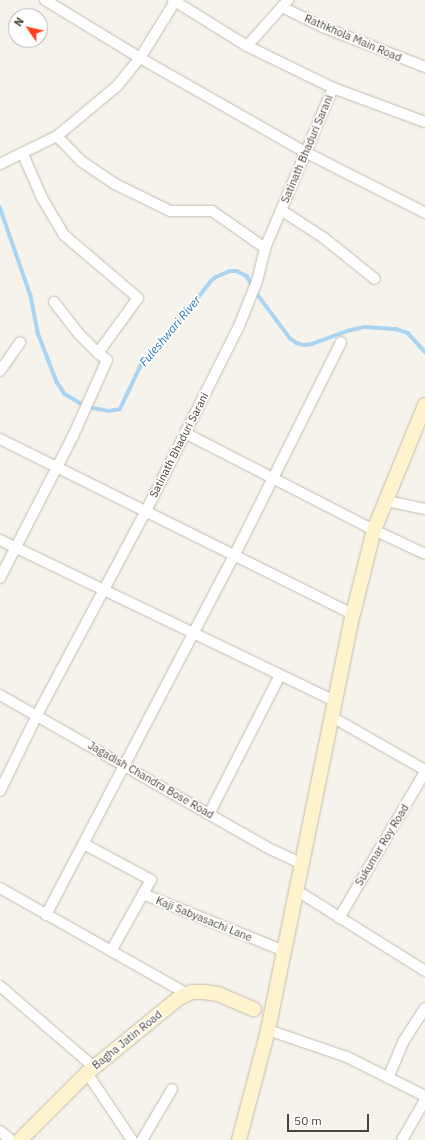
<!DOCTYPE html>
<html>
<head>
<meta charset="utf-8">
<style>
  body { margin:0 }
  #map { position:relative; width:425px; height:1140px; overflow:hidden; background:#f6f3ec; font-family:"IBM Plex Sans",sans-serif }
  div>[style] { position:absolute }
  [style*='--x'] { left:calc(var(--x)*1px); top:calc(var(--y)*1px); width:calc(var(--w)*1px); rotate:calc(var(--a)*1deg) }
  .stream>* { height:3.5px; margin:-1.75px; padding:0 1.75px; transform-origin:1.75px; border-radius:1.75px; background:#a9d4f2 }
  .roads { filter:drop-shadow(0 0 1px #c2bbae) drop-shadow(0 0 1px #c2bbae) }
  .street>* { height:10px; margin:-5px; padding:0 5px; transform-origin:5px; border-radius:5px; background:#fff }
  .secondary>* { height:14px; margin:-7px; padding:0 7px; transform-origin:7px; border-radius:7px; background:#fff3cd }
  span { translate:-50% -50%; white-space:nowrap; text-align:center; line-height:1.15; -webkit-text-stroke:3.5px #fff; paint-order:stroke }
  .street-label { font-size:11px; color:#4b4439 }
  .water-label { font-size:12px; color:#2e7ab2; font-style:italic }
  .north { position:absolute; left:8px; top:8px; width:40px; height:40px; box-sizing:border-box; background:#fff; border:1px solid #b7b4b0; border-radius:50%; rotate:304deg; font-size:11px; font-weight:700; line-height:16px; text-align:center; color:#4b4439 }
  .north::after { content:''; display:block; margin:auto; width:14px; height:18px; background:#fc3f1d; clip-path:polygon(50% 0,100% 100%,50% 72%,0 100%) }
  .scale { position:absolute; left:287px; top:1114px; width:82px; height:18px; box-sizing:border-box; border:2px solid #4b4439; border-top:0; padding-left:5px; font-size:12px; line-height:14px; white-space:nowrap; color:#4b4439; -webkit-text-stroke:3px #fff; paint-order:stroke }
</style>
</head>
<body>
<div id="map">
  <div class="stream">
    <div style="--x:0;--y:207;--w:94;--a:70.8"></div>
    <div style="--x:31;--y:296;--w:38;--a:79"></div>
    <div style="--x:38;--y:333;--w:53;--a:68.8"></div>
    <div style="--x:57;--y:382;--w:14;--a:56"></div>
    <div style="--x:65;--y:394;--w:26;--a:31"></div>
    <div style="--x:87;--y:407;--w:22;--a:10"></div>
    <div style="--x:109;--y:411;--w:11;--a:-10"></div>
    <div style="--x:120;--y:409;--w:49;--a:-64.5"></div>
    <div style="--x:141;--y:365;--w:14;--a:-56"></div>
    <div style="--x:149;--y:353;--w:33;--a:-44"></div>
    <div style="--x:173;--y:330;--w:62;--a:-52.2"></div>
    <div style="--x:211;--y:281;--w:6;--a:-39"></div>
    <div style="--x:216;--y:277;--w:15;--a:-23"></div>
    <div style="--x:230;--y:271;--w:7;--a:0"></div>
    <div style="--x:237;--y:271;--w:11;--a:27"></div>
    <div style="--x:247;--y:276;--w:22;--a:60"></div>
    <div style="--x:258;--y:295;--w:54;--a:53.3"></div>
    <div style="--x:290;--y:338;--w:9;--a:36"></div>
    <div style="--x:297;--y:343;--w:7;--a:16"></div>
    <div style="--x:304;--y:345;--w:8;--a:-7"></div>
    <div style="--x:312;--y:344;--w:37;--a:-20"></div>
    <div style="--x:347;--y:331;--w:18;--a:-13"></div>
    <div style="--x:365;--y:327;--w:31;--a:4"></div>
    <div style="--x:396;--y:329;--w:13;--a:18"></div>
    <div style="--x:408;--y:333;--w:25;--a:48"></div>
  </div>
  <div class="roads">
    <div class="street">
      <div style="--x:45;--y:0;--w:111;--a:31.4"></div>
      <div style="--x:140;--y:58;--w:190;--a:29.7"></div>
      <div style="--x:305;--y:152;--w:135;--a:26.9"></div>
      <div style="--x:173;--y:0;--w:87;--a:31.9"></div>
      <div style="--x:247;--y:46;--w:96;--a:26"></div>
      <div style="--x:333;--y:88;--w:98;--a:20.3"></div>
      <div style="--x:282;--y:7;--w:46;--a:26"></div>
      <div style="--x:323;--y:27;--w:110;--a:21.4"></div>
      <div style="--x:247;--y:46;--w:62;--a:-48.3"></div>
      <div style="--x:57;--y:136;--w:35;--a:46"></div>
      <div style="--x:81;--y:161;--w:41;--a:34.1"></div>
      <div style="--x:115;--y:184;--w:61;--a:26.1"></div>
      <div style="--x:170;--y:211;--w:42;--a:0"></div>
      <div style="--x:212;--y:211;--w:65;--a:34.9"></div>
      <div style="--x:0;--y:164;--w:64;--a:-26.2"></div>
      <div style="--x:57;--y:136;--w:78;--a:-39.8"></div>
      <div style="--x:117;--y:86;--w:36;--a:-51"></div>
      <div style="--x:140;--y:58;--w:68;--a:-58.2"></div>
      <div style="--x:281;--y:210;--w:51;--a:33.1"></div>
      <div style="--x:324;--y:238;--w:65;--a:38.8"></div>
      <div style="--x:54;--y:302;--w:41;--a:52"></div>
      <div style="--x:79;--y:334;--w:27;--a:45"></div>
      <div style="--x:0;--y:371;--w:35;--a:-55"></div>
      <div style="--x:185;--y:433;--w:212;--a:27.2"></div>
      <div style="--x:374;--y:530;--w:56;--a:25.2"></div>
      <div style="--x:0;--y:439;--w:394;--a:26.4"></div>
      <div style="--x:387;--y:501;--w:39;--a:12"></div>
      <div style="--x:0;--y:540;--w:372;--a:25.7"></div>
      <div style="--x:0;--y:578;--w:160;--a:-62.8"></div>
      <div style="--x:73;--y:436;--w:83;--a:-65.9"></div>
      <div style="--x:107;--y:360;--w:11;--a:-142"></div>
      <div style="--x:98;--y:353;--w:68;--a:-54"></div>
      <div style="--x:138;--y:298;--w:97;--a:-139.6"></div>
      <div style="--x:64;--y:235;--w:43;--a:-120.7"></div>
      <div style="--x:42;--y:198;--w:48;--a:-113.4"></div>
      <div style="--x:0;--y:695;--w:306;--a:29.7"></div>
      <div style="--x:266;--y:847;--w:40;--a:25"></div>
      <div style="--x:332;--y:717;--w:107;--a:29.7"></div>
      <div style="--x:0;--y:791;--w:85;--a:-64"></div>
      <div style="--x:37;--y:715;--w:231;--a:-61.9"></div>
      <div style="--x:146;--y:511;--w:207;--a:-63.3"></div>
      <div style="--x:239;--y:326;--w:48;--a:-68.2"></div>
      <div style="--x:257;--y:281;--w:34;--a:-76"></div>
      <div style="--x:265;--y:248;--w:174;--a:-67"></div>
      <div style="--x:209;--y:814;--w:156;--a:-62.9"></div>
      <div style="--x:84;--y:844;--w:76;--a:28.2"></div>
      <div style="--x:151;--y:880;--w:16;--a:120"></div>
      <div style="--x:143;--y:894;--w:152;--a:22"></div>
      <div style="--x:0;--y:888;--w:215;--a:29.5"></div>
      <div style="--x:296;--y:890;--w:152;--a:32.1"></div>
      <div style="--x:46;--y:915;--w:405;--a:-62.4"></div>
      <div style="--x:234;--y:556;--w:239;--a:-63.4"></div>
      <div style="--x:339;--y:918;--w:169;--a:-59.5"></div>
      <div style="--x:111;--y:951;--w:65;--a:-60.7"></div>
      <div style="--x:0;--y:986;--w:124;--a:40.8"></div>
      <div style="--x:268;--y:1030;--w:83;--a:18.9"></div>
      <div style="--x:347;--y:1057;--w:87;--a:26.6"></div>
      <div style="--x:87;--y:1073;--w:81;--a:56.1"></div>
      <div style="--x:388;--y:1078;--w:39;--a:-67"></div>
      <div style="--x:403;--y:1042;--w:40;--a:-57.1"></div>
      <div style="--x:0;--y:1131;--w:14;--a:39"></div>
      <div style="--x:142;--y:1140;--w:59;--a:-59.5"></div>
      <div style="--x:402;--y:1140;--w:46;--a:-60.1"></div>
    </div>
    <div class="secondary">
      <div style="--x:20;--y:1140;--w:95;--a:-45"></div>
      <div style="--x:87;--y:1073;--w:119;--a:-39.2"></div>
      <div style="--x:179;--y:998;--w:14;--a:-25"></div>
      <div style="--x:192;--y:992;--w:12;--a:0"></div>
      <div style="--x:204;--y:992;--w:14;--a:8"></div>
      <div style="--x:218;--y:994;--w:39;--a:23"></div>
      <div style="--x:239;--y:1140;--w:114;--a:-75.2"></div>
      <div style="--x:268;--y:1030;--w:425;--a:-78.5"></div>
      <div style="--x:353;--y:614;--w:87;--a:-76"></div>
      <div style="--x:374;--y:530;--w:135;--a:-67.8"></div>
    </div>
  </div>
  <div class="street-label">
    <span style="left:353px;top:38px;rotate:23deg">Rathkhola Main Road</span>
    <span style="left:307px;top:149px;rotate:-67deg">Satinath Bhaduri Sarani</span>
    <span style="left:179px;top:445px;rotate:-63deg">Satinath Bhaduri Sarani</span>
    <span style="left:151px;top:780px;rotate:30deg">Jagadish Chandra Bose Road</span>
    <span style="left:382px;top:845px;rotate:-59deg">Sukumar Roy Road</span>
    <span style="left:204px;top:919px;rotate:22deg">Kaji Sabyasachi Lane</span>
    <span style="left:127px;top:1040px;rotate:-39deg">Bagha Jatin Road</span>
  </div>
  <div class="water-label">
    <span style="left:170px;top:331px;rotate:-50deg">Fuleshwari River</span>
  </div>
  <div class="north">N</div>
  <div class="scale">50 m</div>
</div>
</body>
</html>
